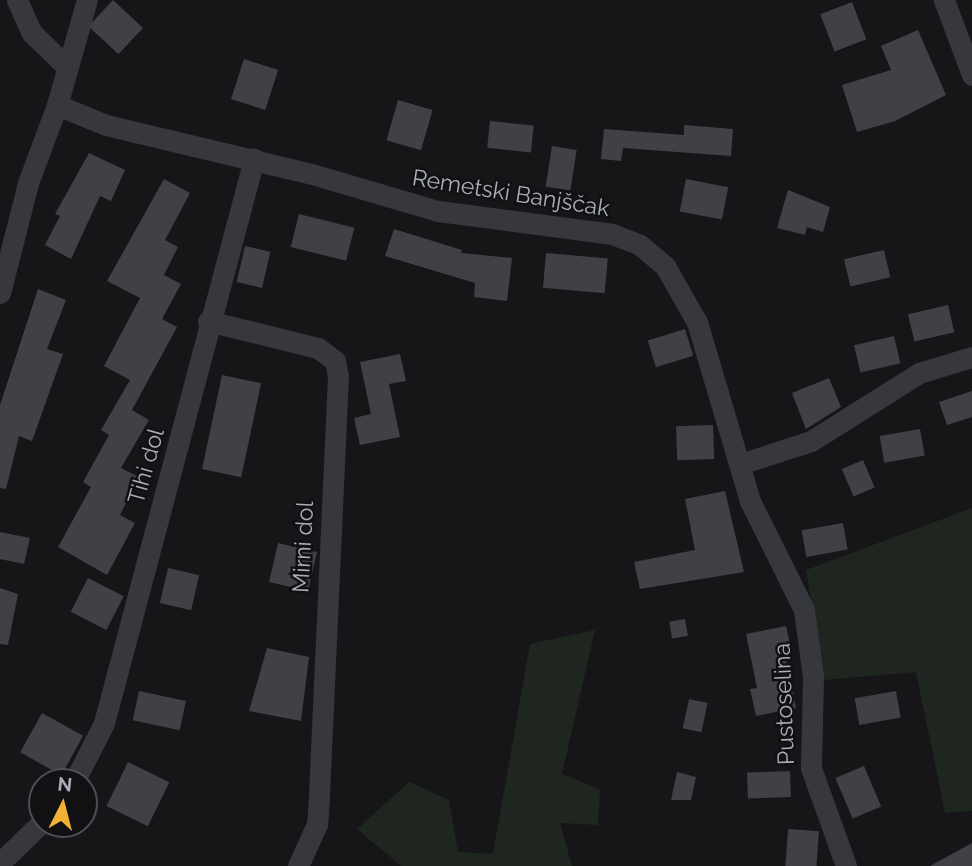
<!DOCTYPE html>
<html>
<head>
<meta charset="utf-8">
<style>
  body { margin:0 }
  #map { position:relative; width:972px; height:866px; overflow:hidden; background:#161618; font-family:Raleway,sans-serif }
  div>[style] { position:absolute }
  [style*='--x'] { left:calc(var(--x)*1px); top:calc(var(--y)*1px); width:calc(var(--w)*1px); rotate:calc(var(--a)*1deg) }
  .green>* { inset:0; background:#1e261f }
  .building>* { inset:0; background:#404145; transform-origin:0 0 }
  .street>* { height:21px; margin:-10.5px; padding:0 10.5px; transform-origin:10.5px; border-radius:10.5px; background:#37383d }
  span { translate:-50% -50%; white-space:nowrap; text-align:center; line-height:1.15; -webkit-text-stroke:5px #111113; paint-order:stroke }
  .street-label { font-size:23px; color:#a8adb8 }
  .north { position:absolute; left:28px; top:768px; width:70px; height:70px; box-sizing:border-box; background:#111113; border:2px solid #4d4f55; border-radius:50%; rotate:6deg; font-size:19px; font-weight:700; line-height:28px; text-align:center; color:#a8adb8 }
  .north::after { content:''; display:block; margin:auto; width:24px; height:32px; background:#f2b134; clip-path:polygon(50% 0,100% 100%,50% 72%,0 100%) }
</style>
</head>
<body>
<div id="map">
  <div class="green">
    <div style="clip-path:polygon(972px 508px,972px 811px,945px 813px,916px 672px,824px 680px,806px 570px)"></div>
    <div style="clip-path:polygon(595px 630px,562px 774px,600px 789px,598px 825px,560px 823px,572px 866px,401px 866px,357px 829px,409px 782px,449px 800px,458px 852px,493px 854px,530px 644px)"></div>
  </div>
  <div class="building">
    <div style="left:113px;top:0;width:41px;height:36px;rotate:43deg"></div>
    <div style="left:852px;top:2px;width:40px;height:34px;rotate:69deg"></div>
    <div style="clip-path:polygon(918px 30px,946px 95px,895px 121px,857px 132px,842px 85px,891px 70px,881px 46px)"></div>
    <div style="left:244px;top:59px;width:36px;height:42px;rotate:18deg"></div>
    <div style="left:398px;top:100px;width:36px;height:42px;rotate:16deg"></div>
    <div style="left:490px;top:121px;width:44px;height:27px;rotate:6deg"></div>
    <div style="clip-path:polygon(684px 125px,733px 129px,731px 156px,623px 148px,621px 161px,601px 159px,604px 129px,684px 135px)"></div>
    <div style="left:552px;top:146px;width:25px;height:41px;rotate:9deg"></div>
    <div style="clip-path:polygon(89px 153px,125px 170px,111px 201px,100px 196px,71px 259px,45px 245px,60px 216px,55px 214px)"></div>
    <div style="clip-path:polygon(164px 179px,190px 193px,165px 240px,178px 247px,164px 275px,181px 284px,162px 319px,177px 327px,132px 410px,149px 420px,121px 468px,139px 477px,120px 515px,135px 523px,107px 575px,58px 547px,91px 487px,83px 482px,109px 435px,101px 430px,130px 380px,104px 366px,140px 298px,107px 281px)"></div>
    <div style="left:686px;top:179px;width:43px;height:33px;rotate:11deg"></div>
    <div style="clip-path:polygon(788px 190px,830px 207px,823px 232px,807px 227px,805px 235px,777px 228px)"></div>
    <div style="left:299px;top:214px;width:57px;height:34px;rotate:14deg"></div>
    <div style="clip-path:polygon(394px 229px,462px 250px,461px 253px,512px 258px,507px 301px,474px 297px,475px 283px,385px 256px)"></div>
    <div style="left:245px;top:246px;width:26px;height:37px;rotate:13deg"></div>
    <div style="left:884px;top:250px;width:28px;height:41px;rotate:77deg"></div>
    <div style="left:546px;top:253px;width:62px;height:35px;rotate:5deg"></div>
    <div style="clip-path:polygon(38px 289px,66px 300px,47px 349px,63px 354px,32px 441px,19px 436px,6px 489px,0 488px,0 405px)"></div>
    <div style="left:948px;top:305px;width:28px;height:41px;rotate:77deg"></div>
    <div style="left:685px;top:329px;width:28px;height:39px;rotate:73deg"></div>
    <div style="left:894px;top:336px;width:28px;height:41px;rotate:77deg"></div>
    <div style="clip-path:polygon(400px 354px,406px 381px,389px 384px,400px 437px,360px 445px,354px 418px,371px 414px,360px 362px)"></div>
    <div style="left:222px;top:375px;width:40px;height:96px;rotate:12deg"></div>
    <div style="clip-path:polygon(829px 378px,841px 407px,806px 429px,792px 393px)"></div>
    <div style="clip-path:polygon(972px 391px,972px 417px,947px 425px,939px 402px)"></div>
    <div style="left:713px;top:425px;width:34px;height:37px;rotate:88deg"></div>
    <div style="left:920px;top:429px;width:27px;height:41px;rotate:80deg"></div>
    <div style="left:863px;top:460px;width:30px;height:23px;rotate:67deg"></div>
    <div style="clip-path:polygon(725px 491px,744px 572px,640px 589px,634px 562px,695px 550px,685px 499px)"></div>
    <div style="left:843px;top:523px;width:27px;height:42px;rotate:80deg"></div>
    <div style="clip-path:polygon(0 532px,30px 538px,24px 564px,0 559px)"></div>
    <div style="left:278px;top:543px;width:40px;height:40px;rotate:13deg"></div>
    <div style="left:168px;top:568px;width:32px;height:36px;rotate:13deg"></div>
    <div style="left:88px;top:578px;width:40px;height:38px;rotate:27deg"></div>
    <div style="clip-path:polygon(0 588px,18px 594px,8px 645px,0 644px)"></div>
    <div style="left:685px;top:619px;width:17px;height:16px;rotate:80deg"></div>
    <div style="clip-path:polygon(786px 626px,792px 653px,785px 654px,796px 708px,756px 716px,750px 689px,757px 688px,746px 634px)"></div>
    <div style="clip-path:polygon(267px 648px,309px 657px,301px 721px,249px 711px)"></div>
    <div style="left:139px;top:691px;width:48px;height:30px;rotate:12deg"></div>
    <div style="left:896px;top:691px;width:27px;height:42px;rotate:80deg"></div>
    <div style="left:689px;top:699px;width:19px;height:30px;rotate:12deg"></div>
    <div style="left:42px;top:713px;width:47px;height:45px;rotate:29deg"></div>
    <div style="left:128px;top:762px;width:46px;height:49px;rotate:26deg"></div>
    <div style="left:864px;top:766px;width:44px;height:31px;rotate:67deg"></div>
    <div style="left:790px;top:771px;width:26px;height:43px;rotate:88deg"></div>
    <div style="clip-path:polygon(677px 772px,696px 777px,691px 800px,671px 800px)"></div>
    <div style="left:788px;top:829px;width:31px;height:37px;rotate:4deg"></div>
    <div style="clip-path:polygon(972px 843px,972px 866px,930px 866px)"></div>
  </div>
  <div class="street">
    <div style="--x:17;--y:0;--w:36;--a:66"></div>
    <div style="--x:32;--y:33;--w:49;--a:44.2"></div>
    <div style="--x:944;--y:0;--w:80;--a:69.5"></div>
    <div style="--x:57;--y:105;--w:53;--a:22.2"></div>
    <div style="--x:106;--y:125;--w:212;--a:13.4"></div>
    <div style="--x:312;--y:174;--w:131;--a:16.4"></div>
    <div style="--x:438;--y:211;--w:176;--a:7.5"></div>
    <div style="--x:612;--y:234;--w:30;--a:21"></div>
    <div style="--x:640;--y:245;--w:33;--a:40"></div>
    <div style="--x:665;--y:266;--w:64;--a:60.3"></div>
    <div style="--x:697;--y:322;--w:187;--a:73.5"></div>
    <div style="--x:750;--y:501;--w:122;--a:63.6"></div>
    <div style="--x:804;--y:610;--w:68;--a:82.3"></div>
    <div style="--x:813;--y:677;--w:91;--a:91.3"></div>
    <div style="--x:811;--y:768;--w:104;--a:70.3"></div>
    <div style="--x:0;--y:293;--w:114;--a:-75.7"></div>
    <div style="--x:28;--y:183;--w:83;--a:-69.6"></div>
    <div style="--x:57;--y:105;--w:109;--a:-74.1"></div>
    <div style="--x:208;--y:321;--w:113;--a:13.8"></div>
    <div style="--x:318;--y:348;--w:21;--a:37"></div>
    <div style="--x:335;--y:361;--w:15;--a:79"></div>
    <div style="--x:338;--y:376;--w:422;--a:92.6"></div>
    <div style="--x:319;--y:798;--w:26;--a:94"></div>
    <div style="--x:317;--y:824;--w:46;--a:114.3"></div>
    <div style="--x:740;--y:464;--w:75;--a:-17.9"></div>
    <div style="--x:811;--y:441;--w:128;--a:-32.2"></div>
    <div style="--x:919;--y:373;--w:55;--a:-16.8"></div>
    <div style="--x:74;--y:782;--w:66;--a:-63"></div>
    <div style="--x:104;--y:723;--w:584;--a:-75.11"></div>
    <div style="--x:0;--y:863;--w:59;--a:-44.3"></div>
  </div>
  <div class="street-label">
    <span style="left:511px;top:193px;rotate:9deg">Remetski Banjščak</span>
    <span style="left:146px;top:466px;rotate:-74deg">Tihi dol</span>
    <span style="left:303px;top:547px;rotate:-87deg">Mirni dol</span>
    <span style="left:784px;top:704px;rotate:-92deg">Pustoselina</span>
  </div>
  <div class="north">N</div>
</div>
</body>
</html>
